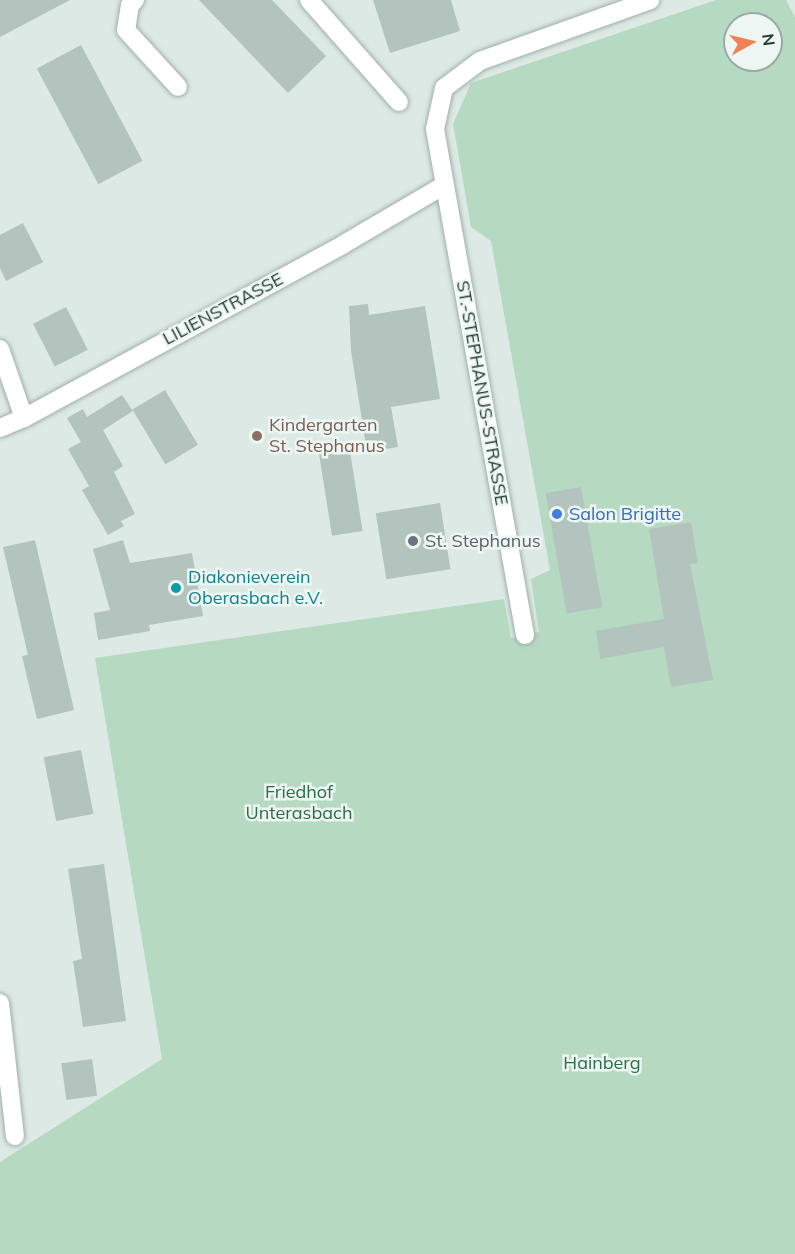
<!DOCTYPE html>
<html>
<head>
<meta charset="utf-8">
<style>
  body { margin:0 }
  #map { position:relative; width:795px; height:1254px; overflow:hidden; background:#dde9e4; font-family:Mulish,sans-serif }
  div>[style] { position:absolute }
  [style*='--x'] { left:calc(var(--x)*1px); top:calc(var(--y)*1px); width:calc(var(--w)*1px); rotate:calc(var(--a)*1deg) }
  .green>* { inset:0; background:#b6dac1 }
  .building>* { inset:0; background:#b3c3bd; transform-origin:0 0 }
  .roads { filter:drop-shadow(0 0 2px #a0b0ab) drop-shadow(0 0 2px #a0b0ab) }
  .street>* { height:18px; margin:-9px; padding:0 9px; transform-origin:9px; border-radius:9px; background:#fff }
  .dots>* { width:16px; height:16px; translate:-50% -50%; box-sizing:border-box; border:3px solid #edf6f2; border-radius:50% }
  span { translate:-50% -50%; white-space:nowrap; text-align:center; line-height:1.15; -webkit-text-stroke:5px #edf6f2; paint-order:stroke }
  .street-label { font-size:18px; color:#1f3832 }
  .education-label { font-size:18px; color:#785e54 }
  .left { translate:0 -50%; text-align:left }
  .shop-label { font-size:18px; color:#366cbe }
  .worship-label { font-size:18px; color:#5b616d }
  .culture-label { font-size:18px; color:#0d838f }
  .park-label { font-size:18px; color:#2b6d47 }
  .north { position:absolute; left:723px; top:12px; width:60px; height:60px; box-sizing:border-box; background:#edf6f2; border:2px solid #9baaa5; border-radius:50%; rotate:82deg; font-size:16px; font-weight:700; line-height:24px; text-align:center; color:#1f3832 }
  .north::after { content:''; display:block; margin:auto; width:21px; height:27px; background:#ee8156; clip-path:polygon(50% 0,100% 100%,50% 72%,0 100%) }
</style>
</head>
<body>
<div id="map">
  <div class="green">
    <div style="clip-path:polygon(evenodd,716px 0,786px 0,795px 17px,795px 1254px,0 1254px,0 1162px,162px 1059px,95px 658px,504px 599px,511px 638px,539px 632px,531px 579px,550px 570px,491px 241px,471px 227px,453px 124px,471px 83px,716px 0,735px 24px,771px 24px,771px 60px,735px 60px,735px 24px)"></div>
  </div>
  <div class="building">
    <div style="clip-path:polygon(0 0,70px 0,0 37px)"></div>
    <div style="clip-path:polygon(199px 0,272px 0,326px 56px,288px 93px)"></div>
    <div style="clip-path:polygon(373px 0,451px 0,460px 31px,390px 53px)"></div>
    <div style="left:81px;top:45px;width:131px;height:50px;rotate:62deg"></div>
    <div style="clip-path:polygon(23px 223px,43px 262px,6px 281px,0 268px,0 235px)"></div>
    <div style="clip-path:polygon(368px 304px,369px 315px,425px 306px,440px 399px,391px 407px,398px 447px,367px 452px,351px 351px,349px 306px)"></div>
    <div style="left:66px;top:307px;width:48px;height:37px;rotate:63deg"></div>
    <div style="left:165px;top:390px;width:64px;height:38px;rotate:59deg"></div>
    <div style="clip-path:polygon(122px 395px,133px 411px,103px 430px,123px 466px,114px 472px,135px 514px,121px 521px,124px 526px,108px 535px,82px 490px,89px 486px,68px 449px,81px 442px,67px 418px,83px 409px,87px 417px)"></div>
    <div style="left:349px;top:445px;width:87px;height:31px;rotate:81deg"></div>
    <div style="left:581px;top:487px;width:122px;height:36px;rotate:80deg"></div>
    <div style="left:440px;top:503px;width:67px;height:65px;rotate:81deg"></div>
    <div style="clip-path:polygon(691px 522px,698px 563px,690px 564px,713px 680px,671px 687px,664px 647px,600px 659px,596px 631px,664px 619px,649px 529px)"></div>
    <div style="clip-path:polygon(35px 540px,74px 710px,37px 719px,22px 656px,28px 655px,3px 547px)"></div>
    <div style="clip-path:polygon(123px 540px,130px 563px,192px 553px,203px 616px,149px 625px,150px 631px,98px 640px,94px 613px,110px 610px,93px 549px)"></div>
    <div style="left:81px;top:750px;width:65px;height:38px;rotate:79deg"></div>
    <div style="clip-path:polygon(104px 864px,126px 1021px,83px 1027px,73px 961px,82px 959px,68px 869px)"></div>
    <div style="left:92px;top:1059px;width:37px;height:31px;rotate:82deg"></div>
  </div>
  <div class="roads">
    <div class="street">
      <div style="--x:135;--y:0;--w:7;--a:135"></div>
      <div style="--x:130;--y:5;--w:25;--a:99"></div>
      <div style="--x:126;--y:30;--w:77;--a:47.6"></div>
      <div style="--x:309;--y:0;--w:136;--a:48.6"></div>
      <div style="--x:0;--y:349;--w:73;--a:70.8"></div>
      <div style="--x:0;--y:428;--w:26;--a:-23"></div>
      <div style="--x:24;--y:418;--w:364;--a:-28.5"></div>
      <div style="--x:344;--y:244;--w:115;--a:-30.4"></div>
      <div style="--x:525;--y:635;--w:514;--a:-100.09"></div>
      <div style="--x:435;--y:129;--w:42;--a:-77.6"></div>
      <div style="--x:444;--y:88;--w:45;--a:-36.9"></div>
      <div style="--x:480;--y:61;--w:181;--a:-19.7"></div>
      <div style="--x:0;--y:1003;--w:134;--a:83.6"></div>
    </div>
  </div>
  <div class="dots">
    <div style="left:257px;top:436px;background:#8d6e63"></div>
    <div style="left:557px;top:514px;background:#3f7fe0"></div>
    <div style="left:413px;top:541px;background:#6b7280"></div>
    <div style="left:176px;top:588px;background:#0f9aa8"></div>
  </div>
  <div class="street-label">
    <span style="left:223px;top:309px;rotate:-28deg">LILIENSTRASSE</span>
    <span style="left:482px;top:393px;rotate:80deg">ST.-STEPHANUS-STRASSE</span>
  </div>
  <div class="education-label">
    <span class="left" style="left:269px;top:436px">Kindergarten<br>St. Stephanus</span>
  </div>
  <div class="shop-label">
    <span class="left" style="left:569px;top:514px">Salon Brigitte</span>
  </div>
  <div class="worship-label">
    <span class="left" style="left:425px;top:541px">St. Stephanus</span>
  </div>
  <div class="culture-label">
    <span class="left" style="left:188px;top:588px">Diakonieverein<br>Oberasbach e.V.</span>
  </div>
  <div class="park-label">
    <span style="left:299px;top:803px">Friedhof<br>Unterasbach</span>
    <span style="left:602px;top:1063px">Hainberg</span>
  </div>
  <div class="north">N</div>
</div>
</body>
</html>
